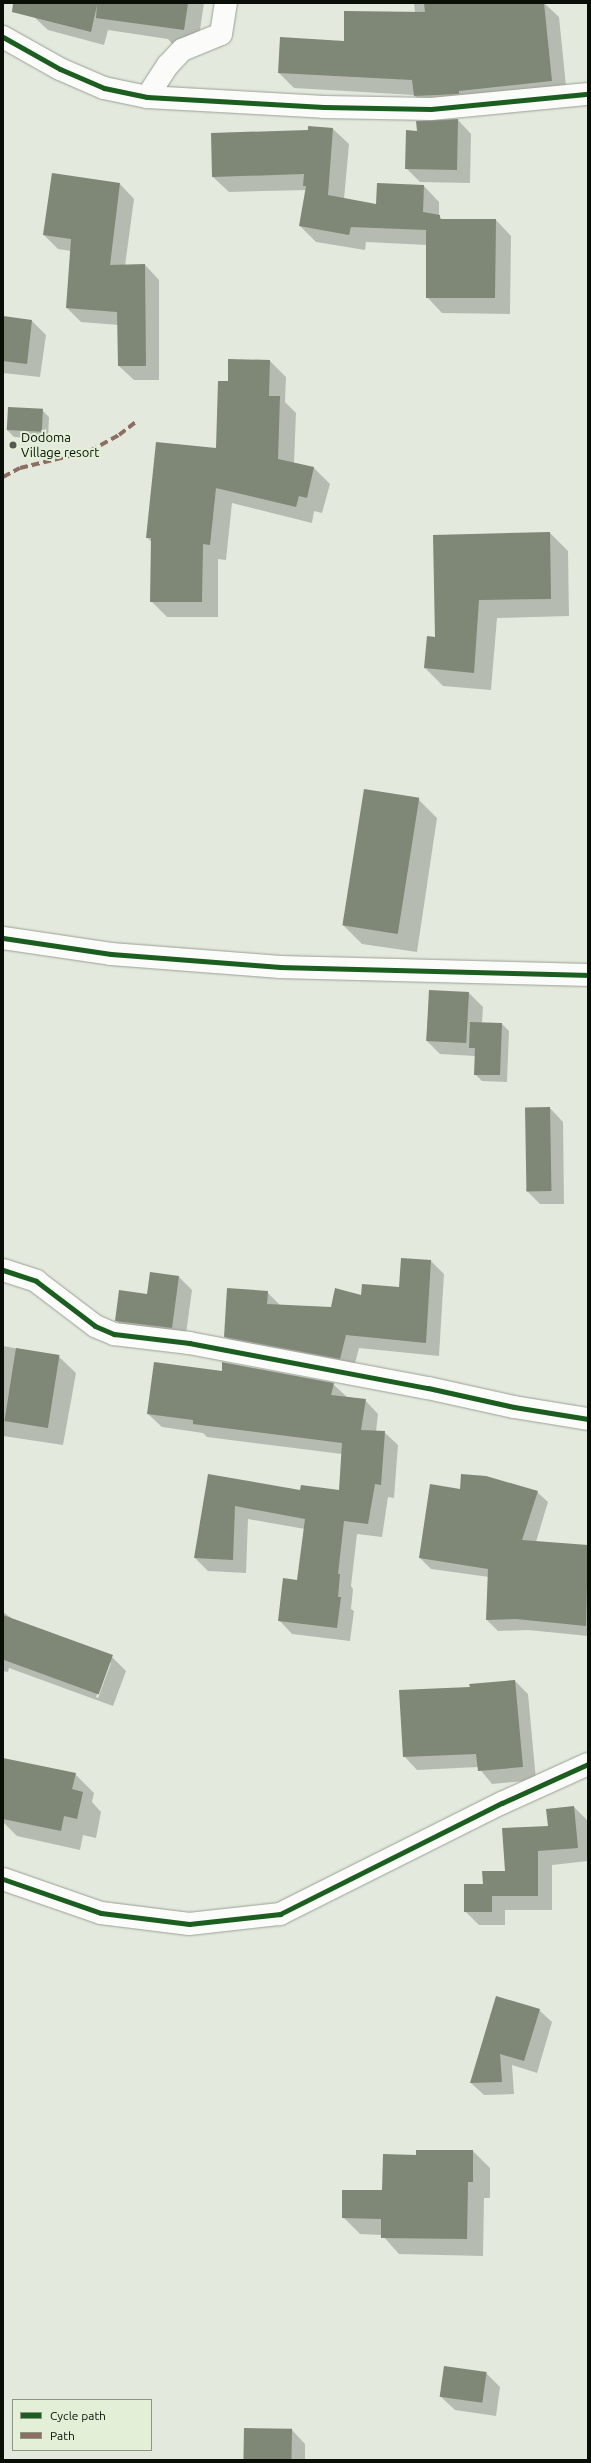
<!DOCTYPE html>
<html>
<head>
<meta charset="utf-8">
<style>
  body { margin:0 }
  #map { position:relative; width:591px; height:2463px; overflow:hidden; background:#e3eadd; font-family:Ubuntu,sans-serif }
  div>[style] { position:absolute }
  [style*='--x'] { left:calc(var(--x)*1px); top:calc(var(--y)*1px); width:calc(var(--w)*1px); rotate:calc(var(--a)*1deg) }
  .shadow>* { inset:0; background:#0003 }
  .building>* { inset:0; background:#7f8777; transform-origin:0 0 }
  .roads { filter:drop-shadow(0 0 1px #9a9f95) drop-shadow(0 0 1px #9a9f95) }
  .street>* { height:22px; margin:-11px; padding:0 11px; transform-origin:11px; border-radius:11px; background:#fbfcfa }
  .quiet>* { height:4px; margin-top:-2px; transform-origin:0; background:repeating-linear-gradient(90deg,#8d6e63 0 8px,transparent 0 12px) }
  .cycleway>* { height:5px; margin:-2.5px; padding:0 2.5px; transform-origin:2.5px; border-radius:2.5px; background:#1b5e20 }
  .dots>* { width:11px; height:11px; translate:-50% -50%; box-sizing:border-box; border:2px solid #e3f0d7; border-radius:50% }
  span { translate:-50% -50%; white-space:nowrap; text-align:center; line-height:1.15; -webkit-text-stroke:4px #e3f0d7; paint-order:stroke }
  .poi-label { font-size:13px; color:#090e06 }
  .left { translate:0 -50%; text-align:left }
  .frame { position:absolute; inset:0; border:4px solid #090e06; pointer-events:none }
  .legend { position:absolute; left:12px; top:2399px; width:140px; height:52px; box-sizing:border-box; background:#e3f0d7; border:1px solid #8c9683; margin:0; padding:5px 7px; list-style:none; font-size:12px; color:#090e06 }
  .legend li { display:flex; align-items:center; gap:8px; height:20px }
  .legend b { width:20px; border:1px solid #8c9683 }
</style>
</head>
<body>
<div id="map">
  <div class="shadow">
    <div style="clip-path:polygon(38px 3px,204px 3px,197px 50px,182px 55px,168px 39px,108px 30px,104px 45px,48px 30px,34px 17px)"></div>
    <div style="clip-path:polygon(414px 3px,544px 3px,559px 17px,567px 96px,430px 111px,414px 95px,294px 88px,279px 73px,415px 13px)"></div>
    <div style="clip-path:polygon(458px 120px,471px 134px,470px 183px,420px 182px,406px 168px)"></div>
    <div style="clip-path:polygon(333px 129px,349px 144px,344px 199px,377px 205px,424px 186px,439px 202px,439px 216px,443px 220px,496px 220px,511px 236px,510px 314px,442px 313px,427px 297px,427px 245px,366px 242px,365px 250px,316px 242px,300px 226px,307px 190px,229px 192px,213px 177px,309px 131px)"></div>
    <div style="clip-path:polygon(52px 174px,120px 184px,134px 199px,125px 266px,145px 265px,159px 280px,159px 380px,134px 380px,119px 366px,119px 325px,81px 322px,67px 308px,71px 251px,58px 249px,44px 235px)"></div>
    <div style="clip-path:polygon(3px 317px,32px 321px,46px 335px,40px 377px,3px 373px)"></div>
    <div style="clip-path:polygon(270px 361px,286px 377px,285px 402px,296px 413px,294px 464px,314px 468px,330px 484px,322px 513px,314px 511px,312px 523px,232px 503px,226px 560px,218px 559px,218px 617px,167px 617px,151px 601px,152px 543px,147px 537px,217px 449px,229px 382px)"></div>
    <div style="clip-path:polygon(42px 410px,49px 417px,48px 439px,14px 437px,7px 430px)"></div>
    <div style="clip-path:polygon(550px 533px,568px 551px,569px 616px,497px 618px,491px 690px,443px 686px,425px 668px,436px 638px)"></div>
    <div style="clip-path:polygon(418px 799px,437px 818px,417px 952px,362px 944px,343px 925px)"></div>
    <div style="clip-path:polygon(430px 991px,469px 993px,483px 1007px,482px 1023px,502px 1024px,509px 1031px,507px 1082px,482px 1081px,475px 1074px,475px 1056px,440px 1054px,426px 1040px)"></div>
    <div style="clip-path:polygon(550px 1108px,563px 1122px,564px 1204px,540px 1204px,526px 1190px)"></div>
    <div style="clip-path:polygon(431px 1261px,444px 1274px,439px 1356px,359px 1348px,353px 1371px,238px 1350px,225px 1336px,267px 1292px,281px 1306px,331px 1308px,362px 1296px,400px 1288px)"></div>
    <div style="clip-path:polygon(179px 1277px,192px 1290px,185px 1341px,130px 1334px,116px 1320px,148px 1296px)"></div>
    <div style="clip-path:polygon(3px 1346px,58px 1356px,76px 1373px,63px 1445px,3px 1436px)"></div>
    <div style="clip-path:polygon(223px 1372px,333px 1384px,347px 1397px,365px 1400px,378px 1414px,376px 1432px,384px 1432px,398px 1445px,394px 1498px,388px 1497px,382px 1537px,357px 1534px,351px 1586px,353px 1589px,351px 1609px,354px 1611px,350px 1641px,292px 1634px,279px 1620px,298px 1581px,305px 1529px,248px 1519px,246px 1573px,208px 1571px,195px 1558px,209px 1476px,301px 1492px,340px 1492px,342px 1454px,207px 1437px,203px 1433px,162px 1427px,148px 1414px)"></div>
    <div style="clip-path:polygon(461px 1490px,537px 1492px,548px 1502px,536px 1542px,588px 1546px,588px 1636px,528px 1630px,498px 1631px,487px 1620px,489px 1577px,431px 1569px,420px 1558px)"></div>
    <div style="clip-path:polygon(evenodd,3px 1612px,14px 1620px,112px 1657px,126px 1671px,113px 1706px,9px 1668px,8px 1672px,3px 1671px,3px 1612px,109px 1663px,111px 1663px,98px 1698px,96px 1697px,109px 1663px)"></div>
    <div style="clip-path:polygon(515px 1681px,528px 1694px,536px 1780px,492px 1784px,478px 1767px,417px 1770px,404px 1756px,471px 1688px)"></div>
    <div style="clip-path:polygon(3px 1759px,75px 1774px,94px 1793px,92px 1802px,101px 1812px,96px 1838px,83px 1835px,80px 1850px,17px 1836px,3px 1822px)"></div>
    <div style="clip-path:polygon(574px 1807px,588px 1821px,588px 1861px,552px 1865px,552px 1910px,505px 1910px,505px 1925px,479px 1925px,465px 1911px,484px 1885px,506px 1872px)"></div>
    <div style="clip-path:polygon(539px 2010px,552px 2022px,537px 2073px,512px 2065px,514px 2094px,484px 2095px,471px 2083px)"></div>
    <div style="clip-path:polygon(417px 2151px,473px 2151px,490px 2168px,490px 2198px,484px 2198px,483px 2256px,399px 2254px,382px 2235px,360px 2234px,343px 2217px,383px 2191px,417px 2156px)"></div>
    <div style="clip-path:polygon(486px 2373px,500px 2387px,496px 2416px,455px 2410px,441px 2397px)"></div>
    <div style="clip-path:polygon(292px 2430px,305px 2444px,305px 2460px,244px 2460px)"></div>
  </div>
  <div class="building">
    <div style="clip-path:polygon(13px 3px,188px 3px,184px 30px,96px 18px,97px 5px,91px 32px,12px 12px)"></div>
    <div style="clip-path:polygon(424px 3px,544px 3px,552px 81px,459px 91px,459px 94px,414px 96px,412px 80px,278px 73px,280px 37px,344px 41px,344px 11px,425px 12px)"></div>
    <div style="clip-path:polygon(458px 119px,457px 170px,405px 169px,406px 130px,417px 131px,416px 121px)"></div>
    <div style="clip-path:polygon(308px 126px,333px 128px,328px 195px,376px 204px,377px 183px,424px 185px,423px 212px,440px 215px,440px 219px,496px 219px,495px 298px,426px 298px,426px 230px,351px 227px,349px 235px,299px 226px,306px 186px,303px 186px,304px 174px,212px 177px,211px 133px,308px 130px)"></div>
    <div style="clip-path:polygon(52px 173px,120px 183px,110px 265px,145px 264px,146px 366px,118px 366px,117px 312px,66px 308px,71px 239px,43px 235px)"></div>
    <div style="clip-path:polygon(3px 316px,32px 320px,27px 364px,3px 361px)"></div>
    <div style="clip-path:polygon(228px 359px,270px 360px,269px 396px,280px 396px,278px 459px,314px 467px,307px 498px,299px 496px,296px 507px,216px 488px,210px 545px,203px 544px,202px 602px,150px 602px,151px 538px,146px 538px,156px 442px,216px 448px,218px 381px,228px 381px)"></div>
    <div style="left:8px;top:407px;width:35px;height:23px;rotate:3deg"></div>
    <div style="clip-path:polygon(550px 532px,551px 599px,479px 600px,474px 673px,424px 668px,427px 636px,435px 637px,433px 535px)"></div>
    <div style="left:364px;top:789px;width:56px;height:138px;rotate:9deg"></div>
    <div style="left:429px;top:990px;width:40px;height:51px;rotate:3deg"></div>
    <div style="clip-path:polygon(470px 1022px,502px 1023px,500px 1075px,474px 1075px,475px 1048px,469px 1048px)"></div>
    <div style="left:550px;top:1107px;width:84px;height:25px;rotate:89deg"></div>
    <div style="clip-path:polygon(401px 1258px,431px 1260px,426px 1343px,346px 1335px,340px 1359px,224px 1337px,227px 1288px,268px 1291px,267px 1304px,331px 1307px,335px 1288px,361px 1295px,362px 1284px,399px 1287px)"></div>
    <div style="clip-path:polygon(150px 1272px,179px 1276px,172px 1328px,115px 1321px,119px 1290px,147px 1294px)"></div>
    <div style="left:16px;top:1348px;width:44px;height:74px;rotate:9deg"></div>
    <div style="clip-path:polygon(154px 1362px,222px 1371px,222px 1362px,334px 1383px,331px 1395px,366px 1399px,361px 1430px,385px 1431px,381px 1485px,375px 1484px,368px 1524px,344px 1521px,338px 1574px,340px 1574px,338px 1597px,341px 1597px,337px 1628px,278px 1621px,283px 1578px,297px 1580px,305px 1519px,235px 1506px,233px 1560px,194px 1558px,208px 1474px,300px 1490px,301px 1485px,339px 1490px,342px 1443px,193px 1424px,193px 1420px,147px 1414px)"></div>
    <div style="clip-path:polygon(461px 1474px,486px 1476px,538px 1491px,522px 1540px,588px 1545px,586px 1626px,516px 1619px,486px 1620px,488px 1569px,419px 1558px,430px 1484px,460px 1489px)"></div>
    <div style="left:3px;top:1615px;width:117px;height:42px;rotate:20deg"></div>
    <div style="clip-path:polygon(515px 1680px,523px 1767px,478px 1771px,476px 1754px,403px 1757px,399px 1690px,470px 1687px,469px 1684px)"></div>
    <div style="clip-path:polygon(3px 1758px,76px 1773px,72px 1789px,83px 1792px,77px 1819px,64px 1816px,61px 1831px,3px 1819px)"></div>
    <div style="clip-path:polygon(574px 1806px,578px 1848px,538px 1851px,538px 1896px,492px 1896px,492px 1912px,464px 1912px,464px 1884px,483px 1884px,482px 1871px,505px 1871px,502px 1828px,548px 1826px,546px 1809px)"></div>
    <div style="clip-path:polygon(496px 1996px,540px 2009px,524px 2061px,500px 2054px,502px 2082px,470px 2083px)"></div>
    <div style="clip-path:polygon(416px 2150px,473px 2150px,473px 2182px,468px 2182px,467px 2239px,381px 2238px,381px 2219px,342px 2218px,342px 2190px,382px 2190px,383px 2154px,416px 2155px)"></div>
    <div style="left:444px;top:2366px;width:43px;height:31px;rotate:8deg"></div>
    <div style="left:244px;top:2428px;width:48px;height:32px;rotate:1deg"></div>
  </div>
  <div class="roads">
    <div class="street">
      <div style="--x:3;--y:37;--w:65;--a:29.3"></div>
      <div style="--x:60;--y:69;--w:48;--a:23.4"></div>
      <div style="--x:104;--y:88;--w:44;--a:11.8"></div>
      <div style="--x:147;--y:97;--w:177;--a:3.2"></div>
      <div style="--x:324;--y:107;--w:107;--a:1.1"></div>
      <div style="--x:431;--y:109;--w:158;--a:-5.5"></div>
      <div style="--x:147;--y:97;--w:38;--a:-57"></div>
      <div style="--x:168;--y:65;--w:21;--a:-47"></div>
      <div style="--x:182;--y:50;--w:42;--a:-22.3"></div>
      <div style="--x:221;--y:34;--w:31;--a:-81"></div>
      <div style="--x:3;--y:938;--w:109;--a:8.4"></div>
      <div style="--x:111;--y:954;--w:170;--a:4.4"></div>
      <div style="--x:281;--y:967;--w:307;--a:1.5"></div>
      <div style="--x:3;--y:1270;--w:35;--a:18"></div>
      <div style="--x:36;--y:1281;--w:74;--a:37.3"></div>
      <div style="--x:95;--y:1326;--w:21;--a:23"></div>
      <div style="--x:114;--y:1334;--w:76;--a:6.8"></div>
      <div style="--x:189;--y:1343;--w:243;--a:10.7"></div>
      <div style="--x:428;--y:1388;--w:88;--a:12.5"></div>
      <div style="--x:514;--y:1407;--w:75;--a:9.2"></div>
      <div style="--x:3;--y:1879;--w:104;--a:19.1"></div>
      <div style="--x:101;--y:1913;--w:89;--a:7.1"></div>
      <div style="--x:189;--y:1924;--w:92;--a:-6.3"></div>
      <div style="--x:280;--y:1914;--w:248;--a:-26.6"></div>
      <div style="--x:502;--y:1803;--w:94;--a:-24.4"></div>
    </div>
  </div>
  <div class="quiet">
    <div style="--x:3;--y:477;--w:19;--a:-28"></div>
    <div style="--x:20;--y:468;--w:72;--a:-13.7"></div>
    <div style="--x:90;--y:451;--w:33;--a:-29"></div>
    <div style="--x:119;--y:435;--w:23;--a:-38"></div>
  </div>
  <div class="cycleway">
    <div style="--x:3;--y:37;--w:65;--a:29.3"></div>
    <div style="--x:60;--y:69;--w:48;--a:23.4"></div>
    <div style="--x:104;--y:88;--w:44;--a:11.8"></div>
    <div style="--x:147;--y:97;--w:177;--a:3.2"></div>
    <div style="--x:324;--y:107;--w:107;--a:1.1"></div>
    <div style="--x:431;--y:109;--w:158;--a:-5.5"></div>
    <div style="--x:3;--y:938;--w:109;--a:8.4"></div>
    <div style="--x:111;--y:954;--w:170;--a:4.4"></div>
    <div style="--x:281;--y:967;--w:307;--a:1.5"></div>
    <div style="--x:3;--y:1270;--w:35;--a:18"></div>
    <div style="--x:36;--y:1281;--w:74;--a:37.3"></div>
    <div style="--x:95;--y:1326;--w:21;--a:23"></div>
    <div style="--x:114;--y:1334;--w:76;--a:6.8"></div>
    <div style="--x:189;--y:1343;--w:243;--a:10.7"></div>
    <div style="--x:428;--y:1388;--w:88;--a:12.5"></div>
    <div style="--x:514;--y:1407;--w:75;--a:9.2"></div>
    <div style="--x:3;--y:1879;--w:104;--a:19.1"></div>
    <div style="--x:101;--y:1913;--w:89;--a:7.1"></div>
    <div style="--x:189;--y:1924;--w:92;--a:-6.3"></div>
    <div style="--x:280;--y:1914;--w:248;--a:-26.6"></div>
    <div style="--x:502;--y:1803;--w:94;--a:-24.4"></div>
  </div>
  <div class="dots">
    <div style="left:13px;top:445px;background:#555b51"></div>
  </div>
  <div class="poi-label">
    <span class="left" style="left:21px;top:445px">Dodoma<br>Village resort</span>
  </div>
  <div class="frame"></div>
  <ul class="legend">
  <li><b style="height:5px;background:#1b5e20"></b>Cycle path</li>
  <li><b style="height:5px;background:#8d6e63"></b>Path</li>
  </ul>
</div>
</body>
</html>
